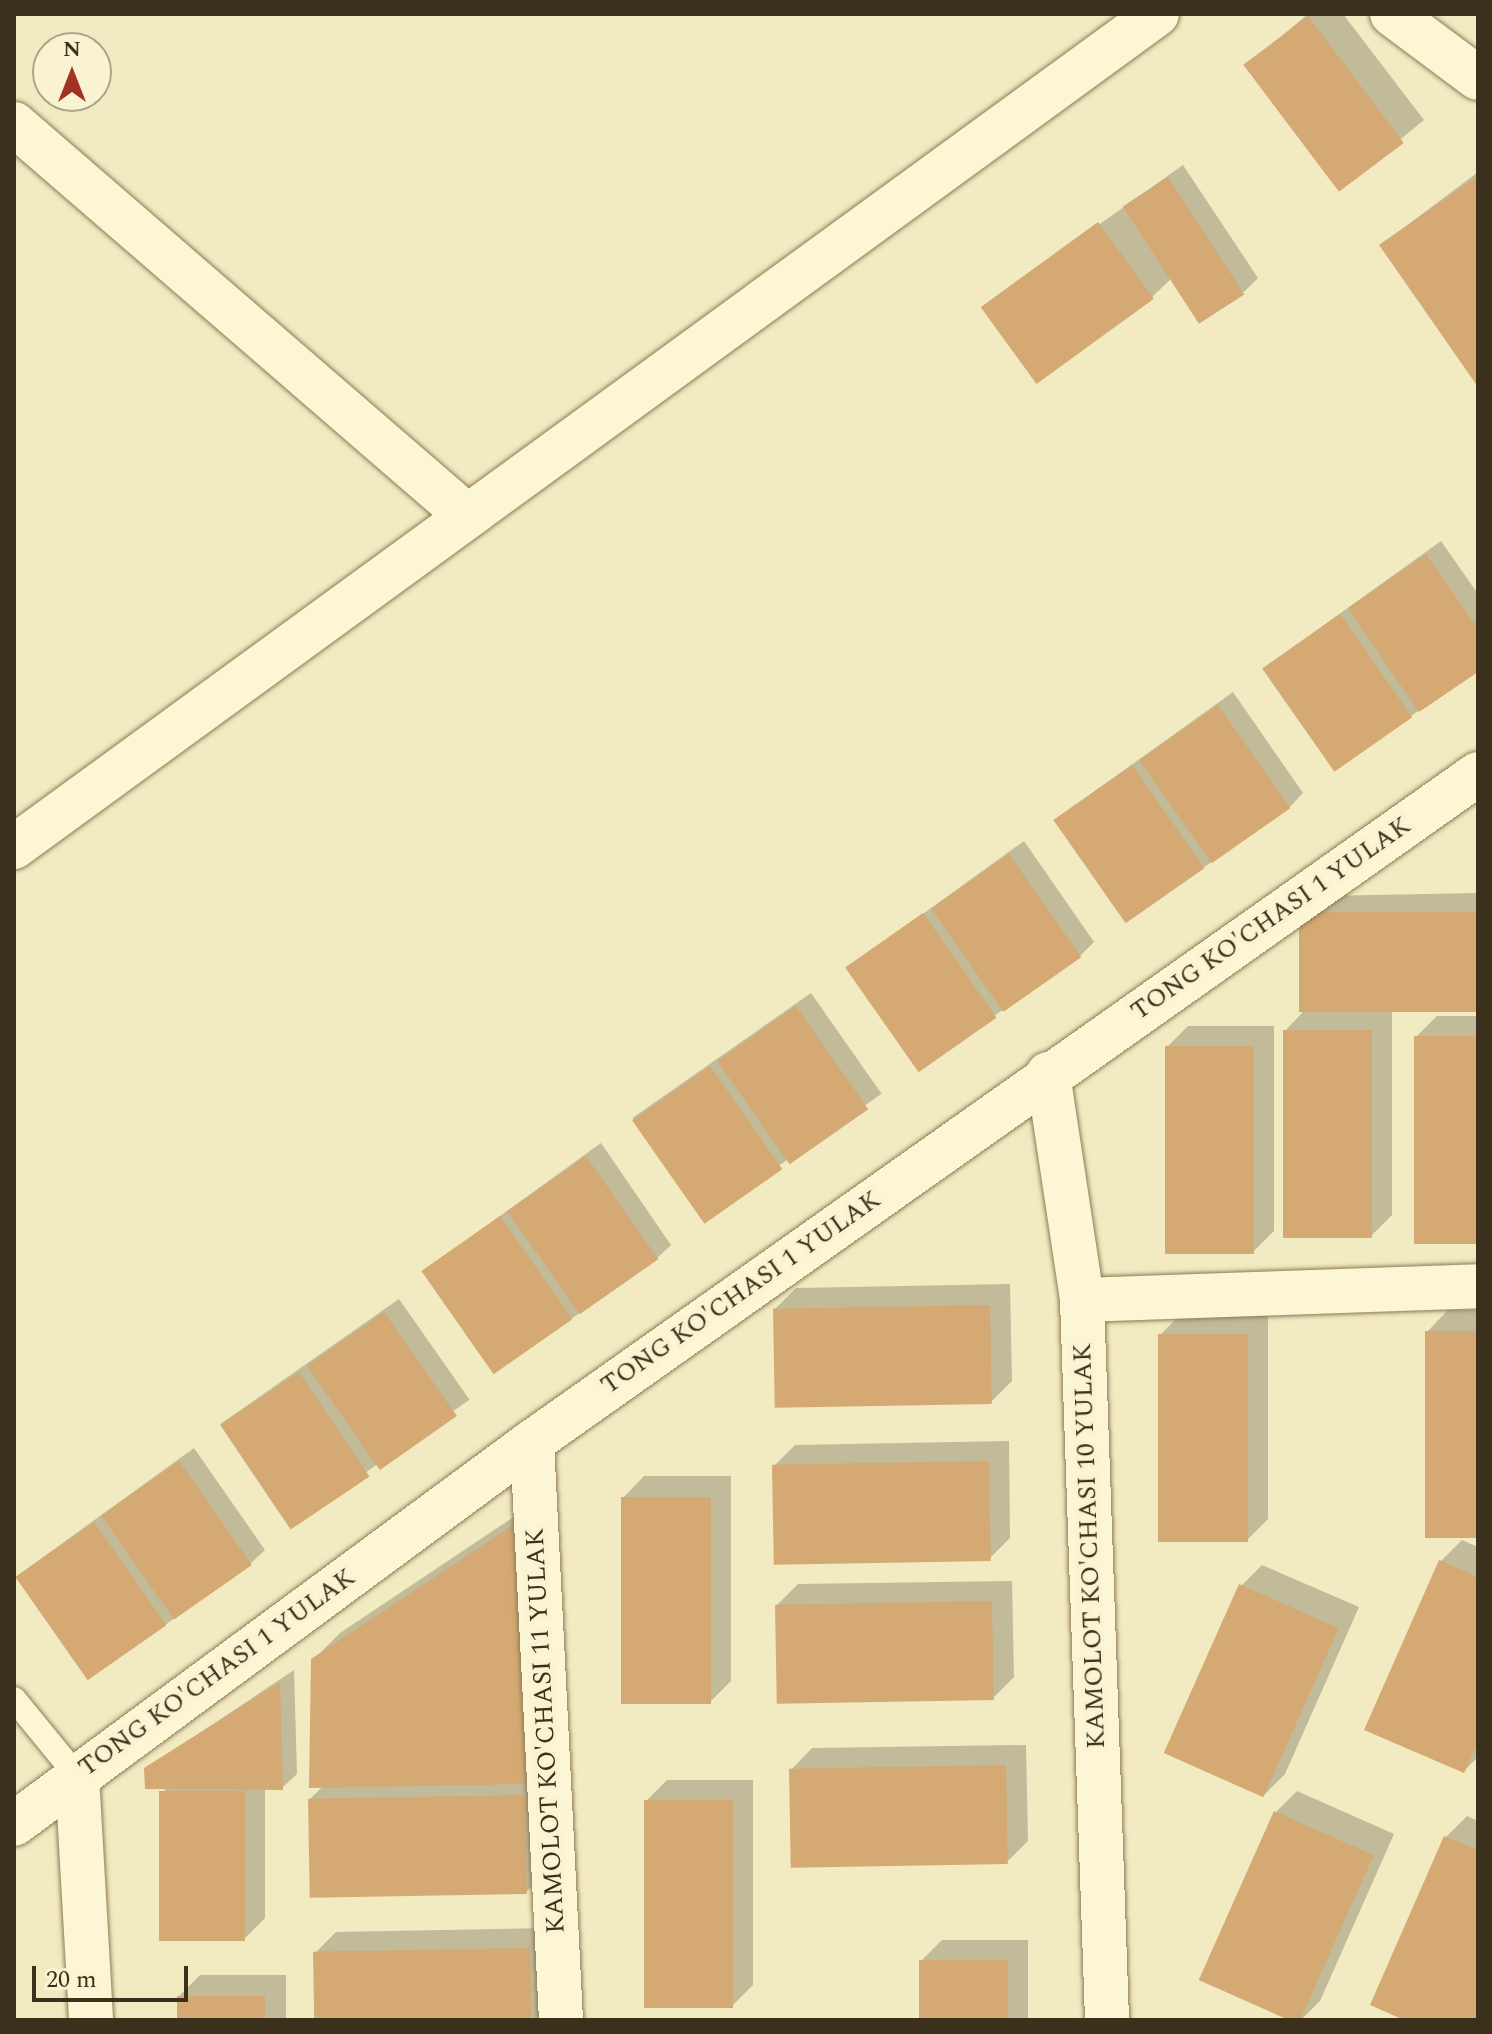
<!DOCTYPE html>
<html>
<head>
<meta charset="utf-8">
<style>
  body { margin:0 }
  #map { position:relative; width:1492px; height:2034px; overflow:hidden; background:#f2eac1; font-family:Spectral,serif }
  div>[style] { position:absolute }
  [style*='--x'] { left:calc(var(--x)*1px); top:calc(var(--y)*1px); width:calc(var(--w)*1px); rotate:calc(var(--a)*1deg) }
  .shadow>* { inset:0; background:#0003; transform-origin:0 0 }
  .building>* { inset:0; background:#d4a973; transform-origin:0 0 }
  .roads { filter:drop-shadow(0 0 2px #8d7b56) drop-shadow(0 0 2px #8d7b56) }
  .lane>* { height:24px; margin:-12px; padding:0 12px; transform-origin:12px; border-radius:12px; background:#fcf6d5 }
  .street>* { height:44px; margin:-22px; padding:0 22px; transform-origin:22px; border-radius:22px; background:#fcf6d5 }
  span { translate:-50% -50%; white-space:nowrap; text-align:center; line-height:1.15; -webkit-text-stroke:8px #f9f3d1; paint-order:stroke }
  .street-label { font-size:26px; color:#3b301c }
  .frame { position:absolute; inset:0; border:16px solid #3b301c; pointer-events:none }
  .north { position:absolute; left:32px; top:32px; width:80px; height:80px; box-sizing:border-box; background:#f9f3d1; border:2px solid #ada589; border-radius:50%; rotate:0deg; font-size:22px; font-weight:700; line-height:32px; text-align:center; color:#3b301c }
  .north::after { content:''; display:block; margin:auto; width:28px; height:36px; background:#a23221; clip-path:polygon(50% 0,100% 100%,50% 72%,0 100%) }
  .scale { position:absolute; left:32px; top:1966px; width:156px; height:36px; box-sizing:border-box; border:4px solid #3b301c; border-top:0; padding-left:10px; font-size:24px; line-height:28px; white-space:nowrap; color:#3b301c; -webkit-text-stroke:6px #f9f3d1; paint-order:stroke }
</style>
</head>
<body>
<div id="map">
  <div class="shadow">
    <div style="clip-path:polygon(1308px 14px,1343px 14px,1424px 120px,1341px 188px,1247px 65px)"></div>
    <div style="clip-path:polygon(1183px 165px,1258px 278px,1244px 292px,1172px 278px,1152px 297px,983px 307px)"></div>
    <div style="clip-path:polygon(1478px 172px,1478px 383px,1381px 245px)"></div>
    <div style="clip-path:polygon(1441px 541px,1478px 594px,1478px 669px,1411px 716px,1264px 668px)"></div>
    <div style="clip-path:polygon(1233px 692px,1303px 793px,1289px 808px,1203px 868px,1056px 819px)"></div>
    <div style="clip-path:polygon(1024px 841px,1094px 942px,1080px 956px,994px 1016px,848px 968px)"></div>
    <div style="clip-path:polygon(1478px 893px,1478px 1010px,1392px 1012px,1392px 1215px,1371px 1236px,1285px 1031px,1302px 1013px,1301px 917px,1322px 896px)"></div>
    <div style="left:811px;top:993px;width:123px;height:218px;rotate:55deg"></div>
    <div style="clip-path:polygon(1437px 1016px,1478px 1016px,1478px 1242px,1416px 1037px)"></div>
    <div style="clip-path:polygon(1188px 1026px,1274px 1026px,1274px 1231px,1253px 1252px,1167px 1047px)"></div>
    <div style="clip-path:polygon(601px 1143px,671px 1245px,656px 1259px,571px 1319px,424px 1271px)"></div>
    <div style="clip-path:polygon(1010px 1284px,1012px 1381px,991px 1402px,775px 1309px,796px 1288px)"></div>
    <div style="left:399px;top:1299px;width:123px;height:218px;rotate:55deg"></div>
    <div style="clip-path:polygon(1448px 1310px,1478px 1310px,1478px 1536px,1427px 1332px)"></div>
    <div style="clip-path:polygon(1181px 1314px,1268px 1314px,1268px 1519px,1247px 1540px,1160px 1335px)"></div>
    <div style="clip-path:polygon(1009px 1441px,1010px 1538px,989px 1559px,774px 1466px,795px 1445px)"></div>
    <div style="clip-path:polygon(194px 1448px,265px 1550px,250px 1564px,165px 1625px,17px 1576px)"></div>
    <div style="clip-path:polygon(644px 1476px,731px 1476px,731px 1681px,710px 1702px,623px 1498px)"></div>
    <div style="clip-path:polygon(542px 1498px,547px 1871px,526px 1892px,310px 1799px,323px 1786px,313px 1660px,340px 1633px)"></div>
    <div style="clip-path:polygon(1462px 1540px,1478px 1547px,1478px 1757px,1464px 1771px,1441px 1561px)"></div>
    <div style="clip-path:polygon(1262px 1565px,1359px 1607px,1285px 1774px,1264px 1795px,1241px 1586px)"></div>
    <div style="clip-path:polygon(1012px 1581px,1014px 1677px,993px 1698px,777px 1605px,798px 1584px)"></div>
    <div style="clip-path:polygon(294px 1670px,297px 1774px,282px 1788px,265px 1788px,265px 1918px,244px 1939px,161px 1794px,168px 1787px,146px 1769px)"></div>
    <div style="clip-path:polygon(1026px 1745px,1028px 1841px,1007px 1862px,791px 1770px,812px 1748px)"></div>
    <div style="clip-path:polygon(667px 1780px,753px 1780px,753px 1985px,732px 2006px,646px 1801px)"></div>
    <div style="clip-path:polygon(1297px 1791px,1394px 1834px,1320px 2001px,1301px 2020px,1203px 1980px,1276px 1812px)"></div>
    <div style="clip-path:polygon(1467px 1816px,1478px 1821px,1478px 2020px,1409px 2020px,1446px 1837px)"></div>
    <div style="clip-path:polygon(550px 1928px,552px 2020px,316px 2020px,315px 1953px,336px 1932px)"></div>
    <div style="clip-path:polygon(942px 1940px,1028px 1940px,1028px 2020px,921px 2020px,921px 1961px)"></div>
    <div style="clip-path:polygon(200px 1975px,286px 1975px,286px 2020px,179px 2020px,179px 1996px)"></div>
  </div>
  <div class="building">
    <div style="left:1308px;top:16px;width:159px;height:81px;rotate:53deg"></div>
    <div style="left:1168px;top:177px;width:140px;height:54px;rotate:57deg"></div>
    <div style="clip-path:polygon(1476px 177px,1478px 180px,1478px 387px,1379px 245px)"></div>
    <div style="left:1098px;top:222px;width:95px;height:145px;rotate:54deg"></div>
    <div style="clip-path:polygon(1426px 554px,1478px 629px,1478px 672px,1419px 712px,1348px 608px)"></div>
    <div style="left:1340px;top:614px;width:126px;height:95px;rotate:55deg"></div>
    <div style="left:1218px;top:705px;width:126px;height:96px;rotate:55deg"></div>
    <div style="left:1132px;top:765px;width:126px;height:96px;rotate:55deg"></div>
    <div style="left:1009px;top:854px;width:126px;height:95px;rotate:55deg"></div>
    <div style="left:1478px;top:912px;width:100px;height:179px;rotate:90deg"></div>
    <div style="left:923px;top:913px;width:128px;height:95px;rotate:55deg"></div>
    <div style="left:796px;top:1006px;width:126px;height:96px;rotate:55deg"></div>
    <div style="left:1283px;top:1030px;width:89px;height:208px"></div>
    <div style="left:1414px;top:1036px;width:64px;height:208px"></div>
    <div style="left:1165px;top:1046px;width:89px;height:208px"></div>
    <div style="left:710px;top:1066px;width:126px;height:95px;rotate:55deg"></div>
    <div style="left:586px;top:1156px;width:126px;height:96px;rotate:55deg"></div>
    <div style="left:500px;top:1216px;width:126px;height:96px;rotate:55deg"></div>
    <div style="left:990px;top:1305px;width:99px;height:217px;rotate:89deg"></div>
    <div style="left:384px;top:1312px;width:127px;height:94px;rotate:55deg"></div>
    <div style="left:1425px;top:1331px;width:53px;height:207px"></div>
    <div style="left:1158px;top:1334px;width:90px;height:208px"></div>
    <div style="left:299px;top:1372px;width:126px;height:95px;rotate:56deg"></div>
    <div style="left:179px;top:1461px;width:127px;height:95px;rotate:55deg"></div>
    <div style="left:989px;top:1461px;width:100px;height:217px;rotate:89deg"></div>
    <div style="left:621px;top:1497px;width:90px;height:207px"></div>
    <div style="left:94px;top:1522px;width:126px;height:96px;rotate:55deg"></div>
    <div style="clip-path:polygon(516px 1523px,526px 1784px,309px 1788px,311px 1659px)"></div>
    <div style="clip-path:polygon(1439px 1560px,1478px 1577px,1478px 1742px,1464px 1773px,1364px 1730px)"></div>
    <div style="left:1239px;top:1584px;width:109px;height:185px;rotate:24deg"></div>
    <div style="left:992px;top:1601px;width:99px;height:217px;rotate:89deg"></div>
    <div style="clip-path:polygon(280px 1682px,283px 1790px,145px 1789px,144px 1768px)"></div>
    <div style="left:1006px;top:1765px;width:99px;height:217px;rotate:89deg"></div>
    <div style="left:245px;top:1791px;width:150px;height:86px;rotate:90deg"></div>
    <div style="left:525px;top:1795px;width:99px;height:217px;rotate:89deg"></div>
    <div style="left:644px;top:1800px;width:89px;height:208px"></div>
    <div style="left:1274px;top:1811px;width:109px;height:185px;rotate:24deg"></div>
    <div style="clip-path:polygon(1444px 1836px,1478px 1850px,1478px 2020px,1404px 2020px,1370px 2005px)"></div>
    <div style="left:530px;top:1948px;width:72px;height:217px;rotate:89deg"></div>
    <div style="left:919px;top:1960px;width:89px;height:60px"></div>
    <div style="left:177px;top:1996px;width:88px;height:24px"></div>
  </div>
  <div class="roads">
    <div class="lane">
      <div style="--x:14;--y:1699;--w:99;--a:50.7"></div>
    </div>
    <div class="street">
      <div style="--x:1392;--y:14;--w:107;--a:36.7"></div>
      <div style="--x:14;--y:124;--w:598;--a:40.86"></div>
      <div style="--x:14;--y:847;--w:1414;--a:-36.08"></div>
      <div style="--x:1048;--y:1074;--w:229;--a:81.4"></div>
      <div style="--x:1082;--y:1300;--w:720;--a:88.01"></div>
      <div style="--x:1082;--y:1300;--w:396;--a:-2"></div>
      <div style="--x:532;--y:1442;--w:579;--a:87.13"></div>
      <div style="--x:77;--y:1776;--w:244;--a:86.7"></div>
      <div style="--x:14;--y:1824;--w:644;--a:-36.41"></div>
      <div style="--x:532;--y:1442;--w:1158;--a:-35.23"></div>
    </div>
  </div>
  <div class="street-label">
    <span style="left:1271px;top:919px;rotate:-35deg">TONG KO'CHASI 1 YULAK</span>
    <span style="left:741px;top:1293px;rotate:-35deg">TONG KO'CHASI 1 YULAK</span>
    <span style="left:1090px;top:1546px;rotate:-92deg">KAMOLOT KO'CHASI 10 YULAK</span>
    <span style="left:217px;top:1673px;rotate:-36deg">TONG KO'CHASI 1 YULAK</span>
    <span style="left:546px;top:1731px;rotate:-93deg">KAMOLOT KO'CHASI 11 YULAK</span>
  </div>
  <div class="frame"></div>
  <div class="north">N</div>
  <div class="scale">20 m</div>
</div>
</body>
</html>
